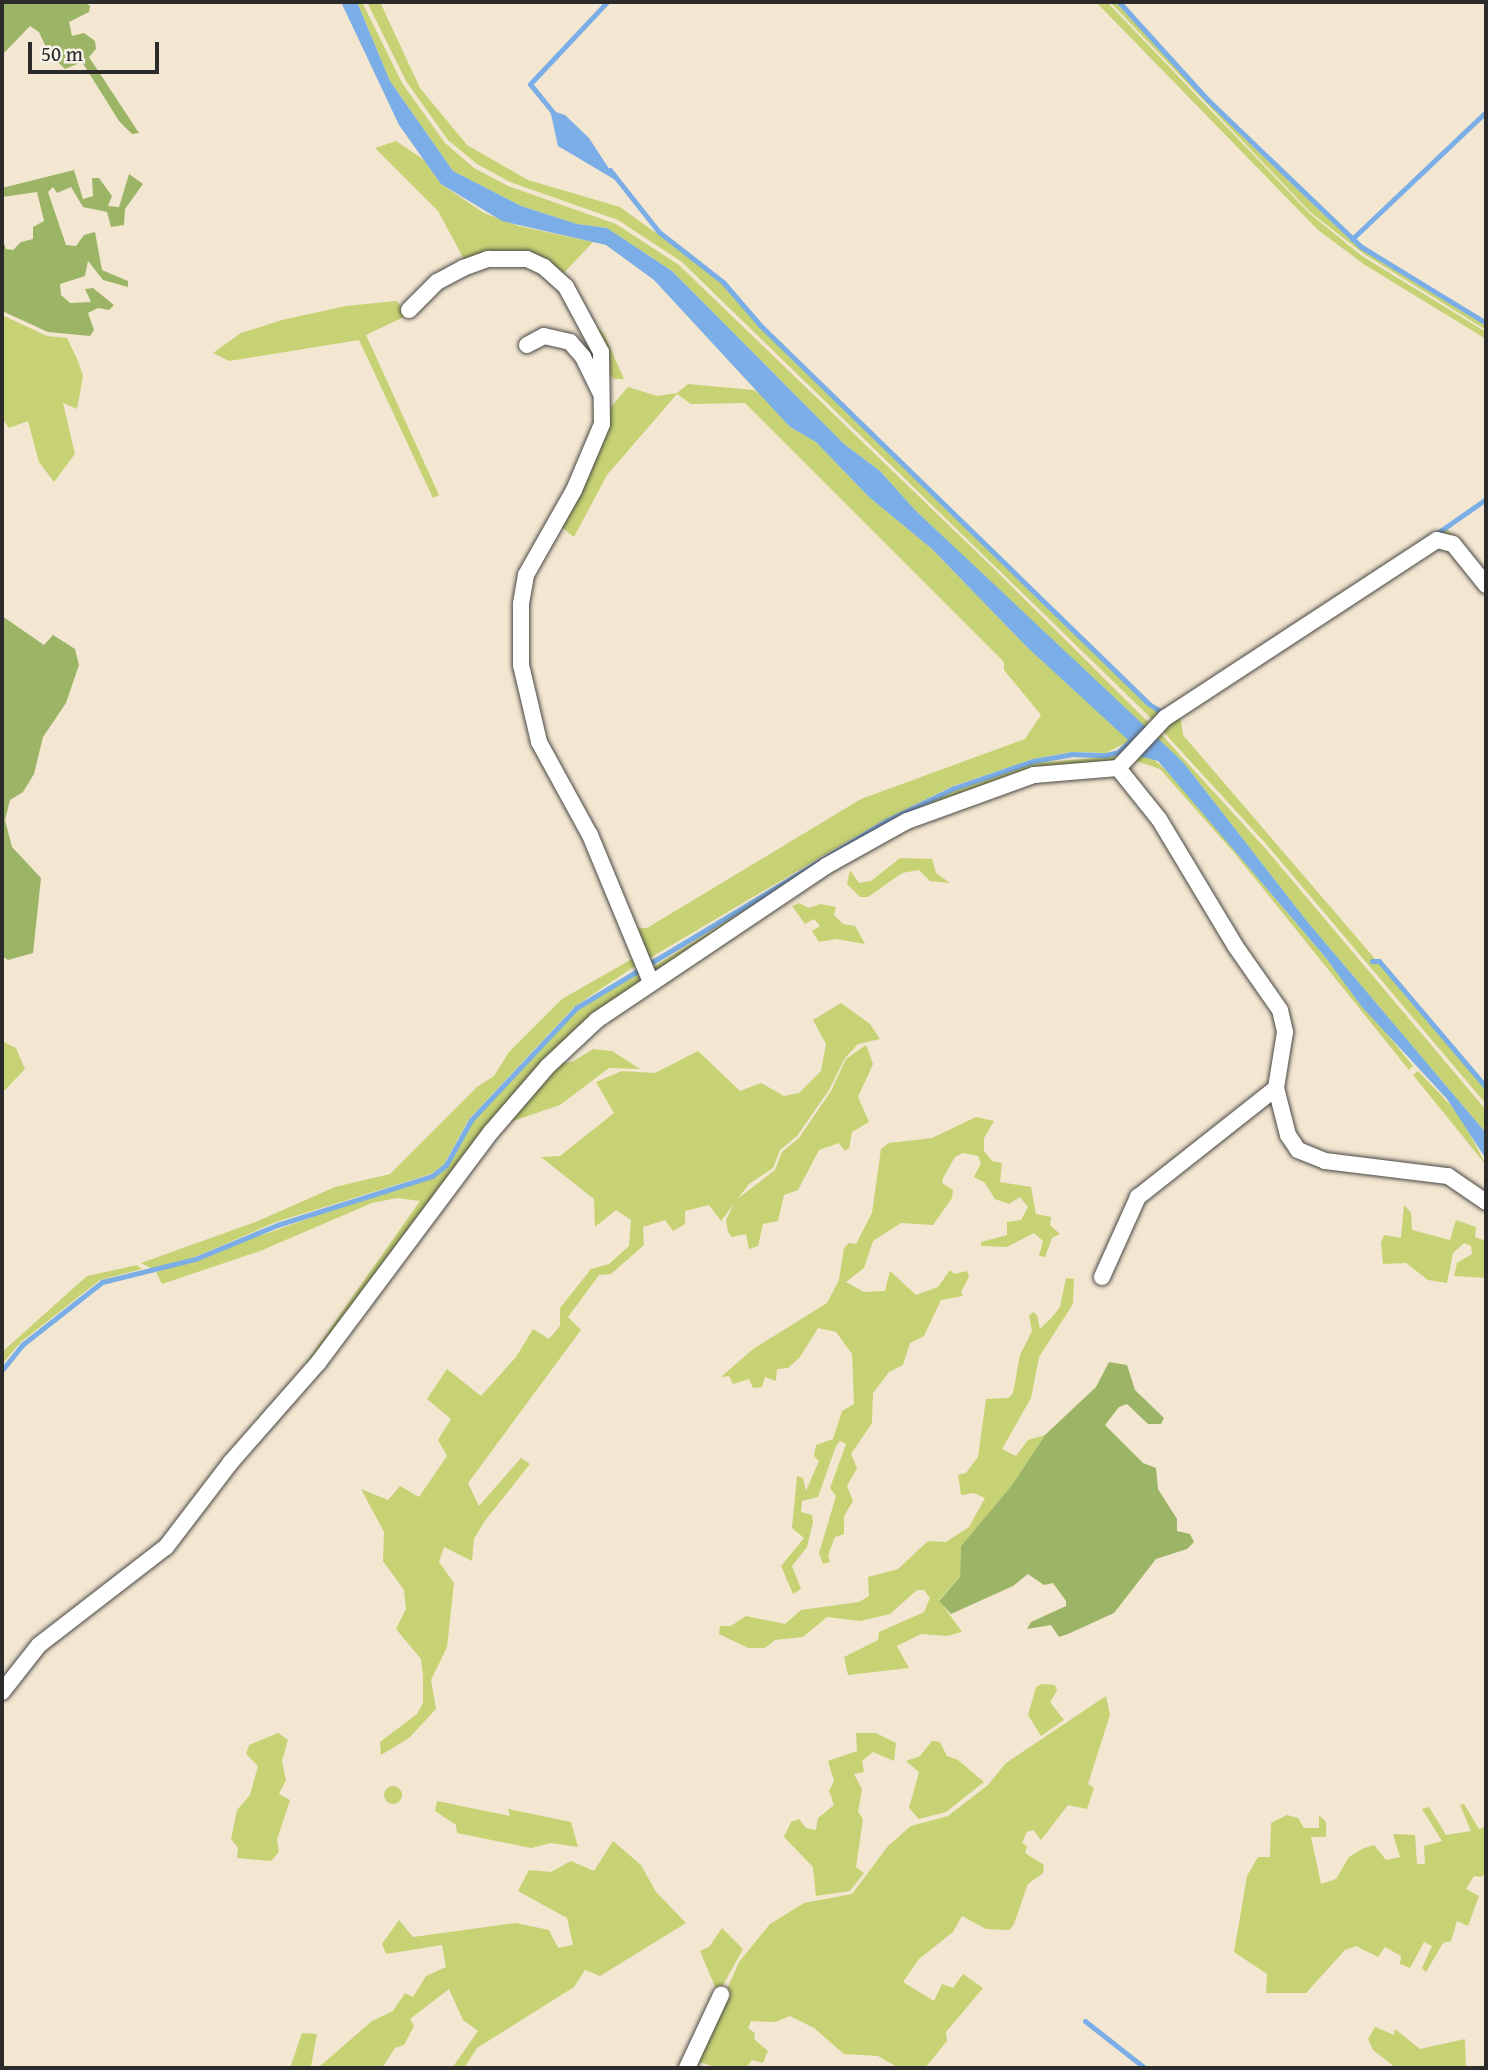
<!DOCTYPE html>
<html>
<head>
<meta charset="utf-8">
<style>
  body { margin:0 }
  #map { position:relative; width:1488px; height:2070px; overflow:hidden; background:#f3e7d1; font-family:"Gentium Book Plus",serif }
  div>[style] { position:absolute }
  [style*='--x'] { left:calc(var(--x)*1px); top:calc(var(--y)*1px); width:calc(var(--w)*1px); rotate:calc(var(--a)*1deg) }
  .green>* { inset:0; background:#c6d274 }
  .round { border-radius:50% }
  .forest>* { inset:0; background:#9cb466 }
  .water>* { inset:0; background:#7baee7 }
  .stream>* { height:5px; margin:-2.5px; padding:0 2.5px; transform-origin:2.5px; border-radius:2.5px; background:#7baee7 }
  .roads { filter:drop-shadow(0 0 2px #494744) drop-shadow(0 0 2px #494744) }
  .minor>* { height:16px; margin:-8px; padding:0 8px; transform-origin:8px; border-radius:8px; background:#fff }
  span { translate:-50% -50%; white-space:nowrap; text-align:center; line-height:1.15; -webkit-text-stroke:7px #f7f3e8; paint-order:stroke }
  .frame { position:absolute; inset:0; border:4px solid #2b2b2b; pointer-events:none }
  .scale { position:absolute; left:28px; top:42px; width:131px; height:32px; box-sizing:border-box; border:4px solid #2b2b2b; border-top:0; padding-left:9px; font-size:21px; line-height:24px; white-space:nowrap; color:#2b2b2b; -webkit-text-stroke:5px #f7f3e8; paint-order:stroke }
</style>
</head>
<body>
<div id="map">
  <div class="green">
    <div style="clip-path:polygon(357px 2px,362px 2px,402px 83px,445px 143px,474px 168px,508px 186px,616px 224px,679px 265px,986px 561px,1148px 722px,1147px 729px,915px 510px,880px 471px,844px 444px,672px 271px,607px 228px,577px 224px,521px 206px,453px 171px,390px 81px)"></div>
    <div style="clip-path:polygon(367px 2px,380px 2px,420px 88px,467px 145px,528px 180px,620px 207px,713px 274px,760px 326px,1159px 712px,1169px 711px,1387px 563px,1447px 529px,1467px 552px,1445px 538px,1157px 724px,682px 262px,618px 220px,510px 182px,477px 164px,448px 140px,406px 81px)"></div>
    <div style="clip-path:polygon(1096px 2px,1107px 2px,1309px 213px,1362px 256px,1486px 332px,1486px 339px,1365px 265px,1318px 230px)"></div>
    <div style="clip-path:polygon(1110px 2px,1117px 2px,1148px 32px,1207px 102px,1359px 248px,1486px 325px,1486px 330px,1364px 254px,1310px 212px)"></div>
    <div style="clip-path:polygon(396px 141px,424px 160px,441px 184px,484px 213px,519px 226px,593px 242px,560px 277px,545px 264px,466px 263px,438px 211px,375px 148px)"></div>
    <div style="clip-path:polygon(396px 301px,410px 314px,366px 335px,439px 495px,433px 498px,359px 340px,229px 361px,213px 353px,241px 333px,282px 320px,346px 306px)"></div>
    <div style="clip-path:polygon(2px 315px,47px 336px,67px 338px,78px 361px,83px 376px,77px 409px,63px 403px,75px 454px,54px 482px,39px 462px,28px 421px,9px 428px,2px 418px)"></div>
    <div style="clip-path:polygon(591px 321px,604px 334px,624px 379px,614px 379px,607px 371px)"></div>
    <div style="clip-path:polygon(688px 384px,754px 390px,768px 401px,790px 427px,816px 442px,869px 497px,932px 549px,1028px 648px,1129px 740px,1130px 747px,1116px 762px,1055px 768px,912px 815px,657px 975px,648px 970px,830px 858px,956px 789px,1036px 763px,1118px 756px,1127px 742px,1106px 753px,1071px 752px,1033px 759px,953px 786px,887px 818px,643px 962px,629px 929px,647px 928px,861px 799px,1025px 739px,1041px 715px,1004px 670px,1004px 662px,745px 403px,691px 404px,677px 394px,607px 475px,574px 537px,558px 524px,605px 414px,628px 387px,657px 396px,677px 393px)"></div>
    <div style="clip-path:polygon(1180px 714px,1183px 735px,1376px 960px,1372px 962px,1379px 963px,1486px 1089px,1486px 1104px,1267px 845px,1160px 728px)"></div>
    <div style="clip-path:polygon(1159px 732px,1264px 847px,1486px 1110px,1486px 1133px,1306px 920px,1183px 762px,1155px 737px)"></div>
    <div style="clip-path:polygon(1136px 755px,1150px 756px,1167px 771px,1326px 958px,1413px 1066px,1409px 1070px,1236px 855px,1160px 769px,1133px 760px)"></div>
    <div style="clip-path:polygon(900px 858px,932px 859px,936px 873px,950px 883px,930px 881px,919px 870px,902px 873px,868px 897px,860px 897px,847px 884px,850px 870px,859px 883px,871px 881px)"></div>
    <div style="clip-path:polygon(799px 903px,809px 908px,820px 904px,836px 907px,834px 915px,843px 924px,855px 926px,865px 944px,836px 939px,819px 942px,812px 931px,820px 926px,814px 919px,805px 924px,792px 906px)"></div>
    <div style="clip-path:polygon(632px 959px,635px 966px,574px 1007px,469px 1119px,444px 1164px,431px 1174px,276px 1222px,195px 1257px,153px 1269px,141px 1263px,258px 1221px,335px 1187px,390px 1174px,477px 1087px,494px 1076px,509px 1052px,562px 999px)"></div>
    <div style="clip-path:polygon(639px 971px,640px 983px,445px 1182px,311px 1362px,306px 1363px,420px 1201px,397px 1198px,372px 1203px,260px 1251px,162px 1284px,156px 1272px,442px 1172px,473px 1121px,577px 1009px)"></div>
    <div style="clip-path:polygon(841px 1003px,870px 1024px,880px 1039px,858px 1044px,845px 1058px,829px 1090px,797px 1136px,780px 1150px,773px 1168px,749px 1184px,721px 1221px,709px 1205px,685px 1211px,685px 1224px,673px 1231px,665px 1220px,643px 1227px,644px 1245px,611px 1274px,599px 1275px,568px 1317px,581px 1330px,468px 1483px,479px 1506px,521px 1458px,530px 1464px,484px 1522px,474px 1539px,472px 1561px,444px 1547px,439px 1562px,454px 1583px,447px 1647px,431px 1680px,436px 1709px,409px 1738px,381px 1755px,380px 1742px,417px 1714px,423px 1703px,423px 1676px,421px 1659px,396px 1629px,406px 1609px,404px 1590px,383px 1561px,384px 1532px,361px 1489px,388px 1500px,400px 1486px,419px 1497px,447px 1456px,438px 1440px,451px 1419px,427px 1399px,447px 1369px,481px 1396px,516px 1357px,533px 1329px,549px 1339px,560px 1326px,560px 1308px,591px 1269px,609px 1264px,629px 1246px,631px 1220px,616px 1210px,595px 1227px,594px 1199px,541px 1157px,560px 1156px,614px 1113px,596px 1082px,622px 1071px,655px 1073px,698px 1051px,740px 1091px,761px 1083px,784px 1096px,799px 1093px,821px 1071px,826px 1044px,813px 1020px)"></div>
    <div style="clip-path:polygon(2px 1041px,16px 1048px,25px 1069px,2px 1093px)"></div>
    <div style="clip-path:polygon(866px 1045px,873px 1064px,858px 1097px,869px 1122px,852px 1132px,849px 1149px,844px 1150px,839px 1143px,819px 1150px,798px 1190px,784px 1195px,778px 1221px,763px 1224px,758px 1246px,749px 1249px,746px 1234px,732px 1237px,728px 1232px,726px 1220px,736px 1200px,775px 1170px,782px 1152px,799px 1138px,831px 1091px,846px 1059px)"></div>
    <div style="clip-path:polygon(593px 1049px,612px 1051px,640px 1069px,609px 1068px,560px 1105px,504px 1124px,557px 1064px,572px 1062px)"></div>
    <div style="clip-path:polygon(1418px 1071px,1460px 1115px,1486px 1165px,1413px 1075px)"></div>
    <div style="clip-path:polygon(976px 1117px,994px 1121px,984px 1138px,984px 1151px,992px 1161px,1002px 1163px,1000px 1182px,1031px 1187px,1036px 1214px,1051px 1217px,1050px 1225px,1060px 1234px,1052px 1238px,1045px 1257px,1039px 1256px,1043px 1241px,1034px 1233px,1007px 1247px,981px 1246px,981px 1242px,1007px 1235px,1007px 1222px,1021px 1220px,1028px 1207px,1020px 1197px,1009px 1204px,995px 1199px,985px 1183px,974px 1177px,981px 1163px,978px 1156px,963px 1153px,955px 1157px,943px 1178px,942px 1183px,953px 1190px,952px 1198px,933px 1225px,901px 1223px,873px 1241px,864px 1268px,846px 1282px,864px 1292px,885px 1291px,890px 1271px,916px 1295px,938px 1287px,950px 1270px,954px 1274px,967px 1271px,969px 1277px,961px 1292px,963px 1296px,941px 1300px,924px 1336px,910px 1343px,903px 1365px,889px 1372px,873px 1393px,872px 1423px,851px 1454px,857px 1468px,847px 1486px,853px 1501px,844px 1516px,844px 1534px,835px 1537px,828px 1555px,830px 1562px,823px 1564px,819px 1553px,836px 1496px,830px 1488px,846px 1444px,840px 1441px,836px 1446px,818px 1497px,802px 1501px,801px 1512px,812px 1515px,813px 1522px,807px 1547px,792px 1566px,801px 1589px,793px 1594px,781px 1566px,804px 1538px,792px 1528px,797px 1476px,803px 1478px,806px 1491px,819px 1461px,814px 1456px,816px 1445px,833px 1439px,842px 1411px,854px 1404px,852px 1354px,836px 1332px,818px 1328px,800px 1357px,788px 1368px,777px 1369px,776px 1381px,765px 1377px,762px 1387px,753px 1388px,749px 1379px,733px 1384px,729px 1376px,721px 1377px,753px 1349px,827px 1303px,839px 1280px,844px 1248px,849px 1243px,856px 1244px,872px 1213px,881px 1149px,889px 1143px,932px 1138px)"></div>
    <div style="clip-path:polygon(1404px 1205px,1411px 1213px,1412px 1230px,1450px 1240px,1456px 1220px,1476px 1227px,1475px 1237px,1486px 1241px,1486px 1278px,1454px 1276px,1457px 1263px,1472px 1254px,1471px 1246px,1464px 1243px,1453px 1253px,1447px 1283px,1428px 1280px,1406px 1263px,1383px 1264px,1381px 1243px,1384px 1235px,1401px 1238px)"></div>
    <div style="clip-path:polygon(137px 1265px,142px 1269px,100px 1280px,21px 1342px,2px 1364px,2px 1352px,87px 1276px)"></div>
    <div style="clip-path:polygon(1066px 1278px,1074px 1279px,1073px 1304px,1039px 1357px,1031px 1398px,1002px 1449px,1016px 1456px,1028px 1440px,1045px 1435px,1012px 1485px,961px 1546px,960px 1577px,939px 1600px,962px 1632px,947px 1636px,921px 1634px,897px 1646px,909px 1668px,848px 1675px,844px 1657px,878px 1640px,879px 1632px,924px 1612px,930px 1598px,924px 1590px,917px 1590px,890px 1614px,860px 1621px,827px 1617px,803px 1637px,775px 1640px,765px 1648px,748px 1648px,719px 1634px,720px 1626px,731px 1626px,746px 1616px,785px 1624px,801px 1610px,859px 1602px,869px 1596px,868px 1577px,898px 1569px,928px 1541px,946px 1542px,969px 1527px,985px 1498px,974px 1493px,961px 1495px,958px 1475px,966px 1473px,978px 1457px,986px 1399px,1008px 1398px,1013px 1393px,1020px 1355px,1032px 1331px,1029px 1316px,1033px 1312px,1037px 1315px,1040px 1329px,1053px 1316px,1060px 1307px)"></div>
    <div style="clip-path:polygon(1041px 1684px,1055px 1685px,1057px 1691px,1050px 1702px,1064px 1720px,1041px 1736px,1028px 1715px,1036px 1687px)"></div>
    <div style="clip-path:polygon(1106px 1696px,1110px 1715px,1088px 1784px,1094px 1788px,1087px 1809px,1068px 1805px,1041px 1840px,1033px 1830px,1027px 1832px,1022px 1843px,1027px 1846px,1025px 1853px,1044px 1865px,1043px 1873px,1028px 1884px,1014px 1924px,1009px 1930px,986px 1929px,962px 1916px,953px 1932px,919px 1959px,903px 1982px,934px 2001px,942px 1984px,953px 1988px,963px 1974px,983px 1988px,946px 2032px,947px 2041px,925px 2068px,899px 2068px,878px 2056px,844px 2054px,814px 2028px,790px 2016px,775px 2022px,751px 2021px,748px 2028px,755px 2033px,754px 2039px,768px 2051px,763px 2063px,752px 2060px,746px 2068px,719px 2068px,695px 2061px,739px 1962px,770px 1924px,804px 1903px,852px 1894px,888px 1846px,911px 1826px,948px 1816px,988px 1785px,1006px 1763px)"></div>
    <div style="clip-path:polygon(278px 1733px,288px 1740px,282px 1761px,286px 1780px,279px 1794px,290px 1800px,277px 1840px,279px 1852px,271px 1861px,237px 1858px,238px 1848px,231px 1839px,237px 1810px,250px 1795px,258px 1766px,246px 1754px,249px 1745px)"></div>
    <div style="clip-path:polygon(856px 1733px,876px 1733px,896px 1743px,894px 1761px,873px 1752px,862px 1761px,864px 1772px,854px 1774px,862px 1789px,858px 1812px,863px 1819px,856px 1867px,864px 1873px,850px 1891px,816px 1896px,813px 1867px,784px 1837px,791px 1822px,799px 1819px,806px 1828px,816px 1830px,818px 1818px,834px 1805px,829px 1791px,834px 1781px,828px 1761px,857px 1751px)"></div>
    <div style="clip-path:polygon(932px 1741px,940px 1742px,947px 1756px,958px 1760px,984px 1782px,946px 1812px,919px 1819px,909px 1808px,919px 1772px,906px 1761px,920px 1756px)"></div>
    <div class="round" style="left:384px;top:1786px;width:18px;height:18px"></div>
    <div style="clip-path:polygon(437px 1801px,510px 1816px,508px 1809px,571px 1822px,578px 1847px,551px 1843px,531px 1848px,457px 1833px,456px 1825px,435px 1811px)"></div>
    <div style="clip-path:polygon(1464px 1804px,1479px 1829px,1486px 1826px,1486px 1871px,1482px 1877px,1474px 1876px,1466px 1889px,1479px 1896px,1468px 1926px,1457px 1921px,1451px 1941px,1443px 1943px,1426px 1972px,1422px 1968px,1432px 1946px,1424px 1942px,1410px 1968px,1400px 1964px,1401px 1956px,1385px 1947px,1378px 1957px,1356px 1946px,1345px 1950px,1306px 1993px,1266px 1993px,1267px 1974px,1234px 1952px,1247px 1876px,1258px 1857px,1270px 1857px,1271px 1823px,1287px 1815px,1298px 1818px,1304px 1828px,1319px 1828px,1319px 1815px,1326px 1822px,1326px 1837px,1311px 1837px,1321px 1884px,1336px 1879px,1349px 1857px,1362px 1849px,1374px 1845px,1386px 1860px,1400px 1857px,1393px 1834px,1415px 1835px,1417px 1864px,1425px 1864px,1424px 1846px,1442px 1841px,1422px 1809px,1429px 1807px,1446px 1835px,1471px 1831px,1460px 1805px)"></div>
    <div style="clip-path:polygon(613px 1841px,641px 1865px,656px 1892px,686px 1923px,600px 1976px,585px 1970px,574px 1987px,477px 2048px,464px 2068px,452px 2068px,478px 2031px,463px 2020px,449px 1989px,410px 2019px,414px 2026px,404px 2045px,395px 2048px,382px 2068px,290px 2068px,302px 2033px,317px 2034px,311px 2066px,319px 2067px,372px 2021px,393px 2011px,405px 1993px,413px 1997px,426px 1976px,446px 1967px,442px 1945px,386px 1954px,382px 1944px,399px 1920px,413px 1937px,516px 1923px,549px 1930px,558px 1948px,573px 1945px,567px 1918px,518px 1891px,529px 1870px,551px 1872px,571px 1861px,594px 1871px)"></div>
    <div style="clip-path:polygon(722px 1928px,743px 1949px,718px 1994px,700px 1951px,709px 1947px)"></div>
    <div style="clip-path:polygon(1375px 2027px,1394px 2035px,1395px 2029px,1420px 2049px,1465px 2039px,1466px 2068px,1396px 2068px,1373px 2050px,1368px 2039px)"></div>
  </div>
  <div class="forest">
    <div style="clip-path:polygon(2px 2px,85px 2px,90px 6px,89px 12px,69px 22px,72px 36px,84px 33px,95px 41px,96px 49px,89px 57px,139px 133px,132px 134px,119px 121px,82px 62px,65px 69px,49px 54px,39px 32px,30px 26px,2px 55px)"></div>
    <div style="clip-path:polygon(74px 170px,83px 199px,93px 196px,92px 178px,99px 178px,112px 196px,108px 206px,119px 207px,129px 174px,143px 184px,125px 209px,124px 225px,111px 227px,107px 212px,83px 207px,71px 187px,57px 193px,53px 187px,48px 192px,66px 245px,76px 246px,84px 235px,95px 232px,102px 270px,128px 281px,128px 287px,103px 280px,88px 261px,85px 276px,60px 284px,61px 295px,70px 303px,91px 302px,85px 289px,93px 288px,114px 305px,109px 310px,98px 308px,88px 313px,94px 330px,90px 336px,48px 332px,2px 311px,2px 237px,6px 249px,13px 250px,21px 242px,33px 239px,33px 227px,44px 221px,37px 192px,2px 197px,2px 188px)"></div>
    <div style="clip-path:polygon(2px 616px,44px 645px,53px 635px,75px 649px,79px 665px,66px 703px,43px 737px,34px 774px,23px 792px,10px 800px,5px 820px,12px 847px,41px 878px,33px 953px,8px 960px,2px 956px)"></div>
    <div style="clip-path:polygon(1109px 1362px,1127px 1365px,1135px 1390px,1164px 1418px,1161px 1424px,1148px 1424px,1127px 1404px,1119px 1407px,1105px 1425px,1143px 1463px,1156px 1468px,1158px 1489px,1177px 1519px,1177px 1531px,1190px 1534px,1194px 1542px,1187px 1549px,1156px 1559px,1114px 1613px,1068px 1634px,1059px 1637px,1051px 1625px,1027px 1629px,1031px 1622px,1066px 1606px,1066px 1601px,1053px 1583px,1044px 1585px,1028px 1574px,1013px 1586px,951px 1614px,939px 1601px,960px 1577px,961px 1546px,1012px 1485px,1045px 1435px,1096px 1387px)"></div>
  </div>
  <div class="water">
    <div style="clip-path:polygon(341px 2px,357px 2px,390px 81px,453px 171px,521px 206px,577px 224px,607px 228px,672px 271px,844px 444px,880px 471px,915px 510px,1183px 762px,1306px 920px,1486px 1133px,1486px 1159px,1447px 1099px,1362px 1007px,1326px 958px,1158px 761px,1136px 755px,1128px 740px,1028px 648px,932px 549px,869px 497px,816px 442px,790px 427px,654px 280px,606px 245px,502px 221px,441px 184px,399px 125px)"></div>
    <div style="clip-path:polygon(550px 110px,565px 115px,589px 138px,617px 181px,558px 146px)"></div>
  </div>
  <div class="stream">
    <div style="--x:1119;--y:2;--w:132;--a:47.8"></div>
    <div style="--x:1208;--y:100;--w:211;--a:43.8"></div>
    <div style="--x:1360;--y:246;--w:148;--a:31.4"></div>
    <div style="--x:556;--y:116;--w:41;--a:-129.1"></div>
    <div style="--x:530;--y:84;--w:112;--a:-46.8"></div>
    <div style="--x:610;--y:170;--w:79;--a:51.7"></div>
    <div style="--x:659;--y:232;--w:81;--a:38"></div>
    <div style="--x:723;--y:282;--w:57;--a:49.3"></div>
    <div style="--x:760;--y:325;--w:543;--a:44.25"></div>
    <div style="--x:1149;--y:704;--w:13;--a:32"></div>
    <div style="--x:1160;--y:711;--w:7;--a:-8"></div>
    <div style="--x:1352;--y:239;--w:185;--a:-43.5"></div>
    <div style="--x:1433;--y:536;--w:65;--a:-34.9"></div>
    <div style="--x:1372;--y:961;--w:7;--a:0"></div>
    <div style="--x:1379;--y:961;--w:165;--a:49.7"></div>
    <div style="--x:2;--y:1370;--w:32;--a:-51"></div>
    <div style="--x:22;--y:1345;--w:102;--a:-38.2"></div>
    <div style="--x:102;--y:1282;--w:96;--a:-13.9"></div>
    <div style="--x:195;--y:1259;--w:89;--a:-22.5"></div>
    <div style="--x:277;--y:1225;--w:163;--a:-17.5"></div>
    <div style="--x:432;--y:1176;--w:18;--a:-38"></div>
    <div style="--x:446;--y:1165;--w:51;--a:-60.9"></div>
    <div style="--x:471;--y:1120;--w:154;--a:-46.8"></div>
    <div style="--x:576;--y:1008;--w:364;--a:-31.1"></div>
    <div style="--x:888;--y:820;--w:73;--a:-25.9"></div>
    <div style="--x:954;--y:788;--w:83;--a:-18.9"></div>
    <div style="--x:1033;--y:761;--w:39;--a:-10"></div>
    <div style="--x:1071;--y:754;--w:35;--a:2"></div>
    <div style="--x:1106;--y:755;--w:12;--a:-14"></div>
    <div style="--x:1118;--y:752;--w:22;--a:-43"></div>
    <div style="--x:1085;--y:2021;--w:76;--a:38.1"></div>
  </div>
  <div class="roads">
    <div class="minor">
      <div style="--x:409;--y:310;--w:40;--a:-45"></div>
      <div style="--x:437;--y:282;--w:30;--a:-28"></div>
      <div style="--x:463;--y:268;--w:27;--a:-20"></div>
      <div style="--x:488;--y:259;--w:39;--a:0"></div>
      <div style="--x:527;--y:259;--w:19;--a:25"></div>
      <div style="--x:544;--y:267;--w:30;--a:42"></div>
      <div style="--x:566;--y:287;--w:74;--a:61.7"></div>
      <div style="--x:601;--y:352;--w:72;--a:89.2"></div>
      <div style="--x:602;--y:424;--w:72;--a:113"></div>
      <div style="--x:574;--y:490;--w:98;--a:119.5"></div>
      <div style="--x:526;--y:575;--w:29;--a:100"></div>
      <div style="--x:521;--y:604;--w:61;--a:90"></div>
      <div style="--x:521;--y:665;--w:79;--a:76.8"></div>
      <div style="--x:539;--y:742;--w:106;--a:61.3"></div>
      <div style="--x:590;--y:835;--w:159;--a:67.5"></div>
      <div style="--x:527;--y:345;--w:19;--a:-28"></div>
      <div style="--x:544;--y:336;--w:27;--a:13"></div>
      <div style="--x:570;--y:342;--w:20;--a:49"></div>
      <div style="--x:583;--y:357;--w:39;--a:64"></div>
      <div style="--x:1118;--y:768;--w:65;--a:51.2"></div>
      <div style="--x:1159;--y:819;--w:149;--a:59"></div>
      <div style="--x:1236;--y:947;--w:77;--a:55.1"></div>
      <div style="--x:1280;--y:1010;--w:23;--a:77"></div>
      <div style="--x:1285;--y:1032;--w:57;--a:99.1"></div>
      <div style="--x:1276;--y:1088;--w:49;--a:75.7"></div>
      <div style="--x:1288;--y:1135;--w:18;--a:56"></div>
      <div style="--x:1298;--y:1150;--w:29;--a:22"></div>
      <div style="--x:1325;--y:1161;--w:124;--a:7"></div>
      <div style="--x:1448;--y:1176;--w:46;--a:34.4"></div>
      <div style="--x:1102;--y:1277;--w:88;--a:-65.8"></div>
      <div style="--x:1138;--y:1197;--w:176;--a:-38.3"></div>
      <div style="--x:2;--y:1692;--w:60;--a:-51.8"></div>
      <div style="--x:39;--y:1645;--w:160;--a:-37.7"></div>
      <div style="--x:166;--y:1547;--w:107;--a:-52.6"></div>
      <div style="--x:231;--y:1462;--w:132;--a:-48.7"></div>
      <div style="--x:318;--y:1363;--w:289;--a:-53.2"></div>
      <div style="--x:491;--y:1132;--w:87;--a:-49.2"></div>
      <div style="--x:548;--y:1066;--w:67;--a:-43.2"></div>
      <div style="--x:597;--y:1020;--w:276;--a:-33.9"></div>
      <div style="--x:826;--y:866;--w:93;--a:-29.1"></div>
      <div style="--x:907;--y:821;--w:135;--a:-19.9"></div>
      <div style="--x:1034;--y:775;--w:84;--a:-4.8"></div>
      <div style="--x:1118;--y:768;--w:69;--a:-46.8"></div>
      <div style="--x:1165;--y:718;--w:325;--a:-33.2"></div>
      <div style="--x:1437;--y:540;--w:16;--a:14"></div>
      <div style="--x:1453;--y:544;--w:53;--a:51.2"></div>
      <div style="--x:687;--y:2068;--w:81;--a:-65"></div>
    </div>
  </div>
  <div class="frame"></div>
  <div class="scale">50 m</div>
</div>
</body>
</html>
